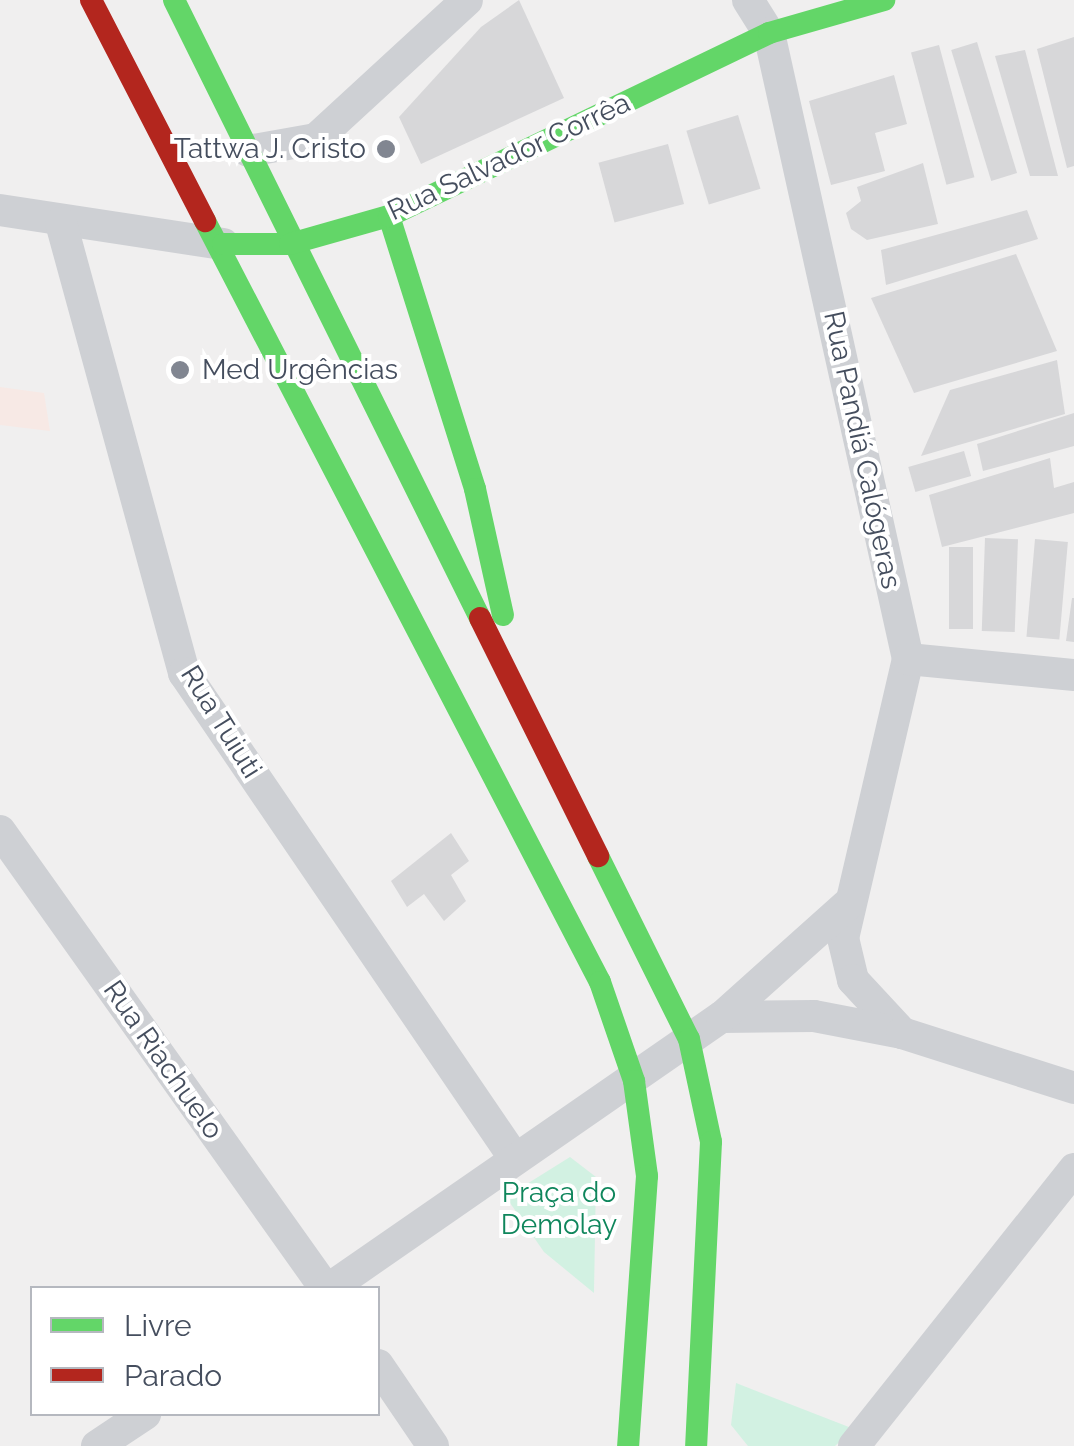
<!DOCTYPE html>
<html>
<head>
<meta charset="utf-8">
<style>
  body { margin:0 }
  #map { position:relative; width:1074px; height:1446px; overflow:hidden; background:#f0efef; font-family:Raleway,sans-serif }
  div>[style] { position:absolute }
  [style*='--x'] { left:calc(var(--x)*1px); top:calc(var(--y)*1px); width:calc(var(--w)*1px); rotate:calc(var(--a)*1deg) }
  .medical>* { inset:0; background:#f7e9e5 }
  .green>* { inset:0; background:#d2f1e2 }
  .building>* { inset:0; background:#d7d7d9; transform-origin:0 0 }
  .street>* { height:32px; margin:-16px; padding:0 16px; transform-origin:16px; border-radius:16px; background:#ced0d4 }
  .fast>* { height:22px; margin:-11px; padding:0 11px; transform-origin:11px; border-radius:11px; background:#63d668 }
  .jam>* { height:22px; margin:-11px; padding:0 11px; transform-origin:11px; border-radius:11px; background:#b3261e }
  .dots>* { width:28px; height:28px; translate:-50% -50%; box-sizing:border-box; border:5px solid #fff; border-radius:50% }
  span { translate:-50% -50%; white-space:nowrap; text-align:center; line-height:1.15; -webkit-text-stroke:8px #fff; paint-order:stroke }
  .poi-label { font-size:28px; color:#454e5e }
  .right { translate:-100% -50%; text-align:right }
  .left { translate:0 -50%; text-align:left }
  .street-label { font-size:28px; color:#454e5e }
  .park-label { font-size:28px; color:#0f865c }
  .legend { position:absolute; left:30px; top:1286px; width:350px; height:130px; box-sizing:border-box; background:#fff; border:2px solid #b5b8bf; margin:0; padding:12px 18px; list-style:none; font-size:30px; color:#454e5e }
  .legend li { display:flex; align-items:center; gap:20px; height:50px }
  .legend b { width:50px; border:2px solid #b5b8bf }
</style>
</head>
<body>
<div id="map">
  <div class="medical">
    <div style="clip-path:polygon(0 387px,44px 393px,50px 431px,0 425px)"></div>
  </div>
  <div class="green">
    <div style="clip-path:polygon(570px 1157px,596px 1177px,594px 1293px,544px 1252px,506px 1197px)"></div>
    <div style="clip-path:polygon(736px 1383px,854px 1429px,835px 1446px,748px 1446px,731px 1425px)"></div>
  </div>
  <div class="building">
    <div style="clip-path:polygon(519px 0,564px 98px,421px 164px,399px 117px,481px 27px)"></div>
    <div style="clip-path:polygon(1074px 37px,1074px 166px,1067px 168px,1037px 49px)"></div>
    <div style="left:977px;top:42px;width:137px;height:27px;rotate:73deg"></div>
    <div style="left:939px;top:45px;width:137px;height:29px;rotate:75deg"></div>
    <div style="clip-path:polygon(1025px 50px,1058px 176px,1030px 176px,995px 56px)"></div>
    <div style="clip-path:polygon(894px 75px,907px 124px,875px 133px,885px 171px,831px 185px,809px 101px)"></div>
    <div style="left:738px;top:115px;width:77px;height:54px;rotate:73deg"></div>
    <div style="left:668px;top:144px;width:62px;height:72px;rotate:75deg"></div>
    <div style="clip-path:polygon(923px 163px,938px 224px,867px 240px,851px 229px,846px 213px,861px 201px,857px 187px)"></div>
    <div style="clip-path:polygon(1027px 210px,1038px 239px,886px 285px,881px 250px)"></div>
    <div style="clip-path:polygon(1016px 254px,1057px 351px,914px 393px,871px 298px)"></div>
    <div style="clip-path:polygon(1057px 360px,1065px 414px,921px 456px,950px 390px)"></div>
    <div style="clip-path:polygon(1074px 413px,1074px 446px,983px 471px,977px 444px)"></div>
    <div style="left:964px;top:451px;width:26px;height:58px;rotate:74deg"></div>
    <div style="clip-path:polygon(1050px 458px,1054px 488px,1074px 482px,1074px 513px,942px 547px,929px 495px)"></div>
    <div style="left:985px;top:538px;width:33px;height:93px;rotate:2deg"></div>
    <div style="left:1035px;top:539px;width:33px;height:98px;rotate:5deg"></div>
    <div style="left:949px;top:547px;width:24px;height:82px"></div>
    <div style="clip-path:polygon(1072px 598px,1074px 598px,1074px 642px,1066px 641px)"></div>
    <div style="clip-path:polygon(451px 833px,469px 861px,451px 875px,466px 901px,444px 921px,424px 894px,407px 907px,391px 881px)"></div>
  </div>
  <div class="street">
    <div style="--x:748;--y:0;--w:39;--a:58"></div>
    <div style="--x:769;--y:33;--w:641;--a:77.48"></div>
    <div style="--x:908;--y:659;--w:286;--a:103.1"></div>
    <div style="--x:843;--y:938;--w:43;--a:76.6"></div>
    <div style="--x:853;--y:980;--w:72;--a:47.2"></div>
    <div style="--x:248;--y:151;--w:69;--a:-10"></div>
    <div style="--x:316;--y:139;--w:205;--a:-42.6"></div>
    <div style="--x:0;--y:210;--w:226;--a:8.7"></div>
    <div style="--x:61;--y:223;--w:467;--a:74.7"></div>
    <div style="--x:184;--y:673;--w:588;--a:55.74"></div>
    <div style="--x:908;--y:659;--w:167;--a:5.5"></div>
    <div style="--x:0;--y:831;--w:561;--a:54.58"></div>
    <div style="--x:722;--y:1017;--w:92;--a:-0.6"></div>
    <div style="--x:814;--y:1016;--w:90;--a:10.9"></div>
    <div style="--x:902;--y:1033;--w:181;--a:17.7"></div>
    <div style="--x:330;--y:1288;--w:477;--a:-34.7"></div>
    <div style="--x:722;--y:1017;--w:168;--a:-41.9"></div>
    <div style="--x:378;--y:1365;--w:98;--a:55.8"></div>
    <div style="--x:97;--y:1446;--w:58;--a:-33.7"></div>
    <div style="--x:854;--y:1446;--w:354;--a:-51.5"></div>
  </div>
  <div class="fast">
    <div style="--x:174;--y:0;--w:690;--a:63.66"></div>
    <div style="--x:389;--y:216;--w:286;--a:72.5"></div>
    <div style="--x:475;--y:489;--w:129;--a:77.5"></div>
    <div style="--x:205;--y:221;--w:857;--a:62.57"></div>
    <div style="--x:600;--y:982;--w:105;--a:71"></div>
    <div style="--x:634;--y:1081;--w:96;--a:82.2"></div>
    <div style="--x:647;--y:1176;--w:271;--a:94"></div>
    <div style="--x:223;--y:244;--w:67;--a:0"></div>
    <div style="--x:290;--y:244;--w:103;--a:-15.8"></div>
    <div style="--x:389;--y:216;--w:422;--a:-25.7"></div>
    <div style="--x:769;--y:33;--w:120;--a:-16"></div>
    <div style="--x:598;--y:856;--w:204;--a:63.6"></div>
    <div style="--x:689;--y:1039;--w:105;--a:77.9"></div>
    <div style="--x:711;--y:1142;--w:304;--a:92.8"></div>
  </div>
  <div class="jam">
    <div style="--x:91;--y:0;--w:249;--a:62.7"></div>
    <div style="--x:480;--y:618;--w:266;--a:63.6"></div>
  </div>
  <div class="dots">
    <div style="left:386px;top:149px;background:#818691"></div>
    <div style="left:180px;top:370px;background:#818691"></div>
  </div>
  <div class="poi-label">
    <span class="right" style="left:366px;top:149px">Tattwa J. Cristo</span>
    <span class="left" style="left:202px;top:370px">Med Urgências</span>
  </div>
  <div class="street-label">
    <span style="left:509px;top:157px;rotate:-25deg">Rua Salvador Corrêa</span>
    <span style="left:862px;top:450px;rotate:78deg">Rua Pandiá Calógeras</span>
    <span style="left:221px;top:722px;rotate:58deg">Rua Tuiuti</span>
    <span style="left:163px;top:1060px;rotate:55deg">Rua Riachuelo</span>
  </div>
  <div class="park-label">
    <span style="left:559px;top:1209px">Praça do<br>Demolay</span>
  </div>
  <ul class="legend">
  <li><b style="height:12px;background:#63d668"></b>Livre</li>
  <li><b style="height:12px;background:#b3261e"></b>Parado</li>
  </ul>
</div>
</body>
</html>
